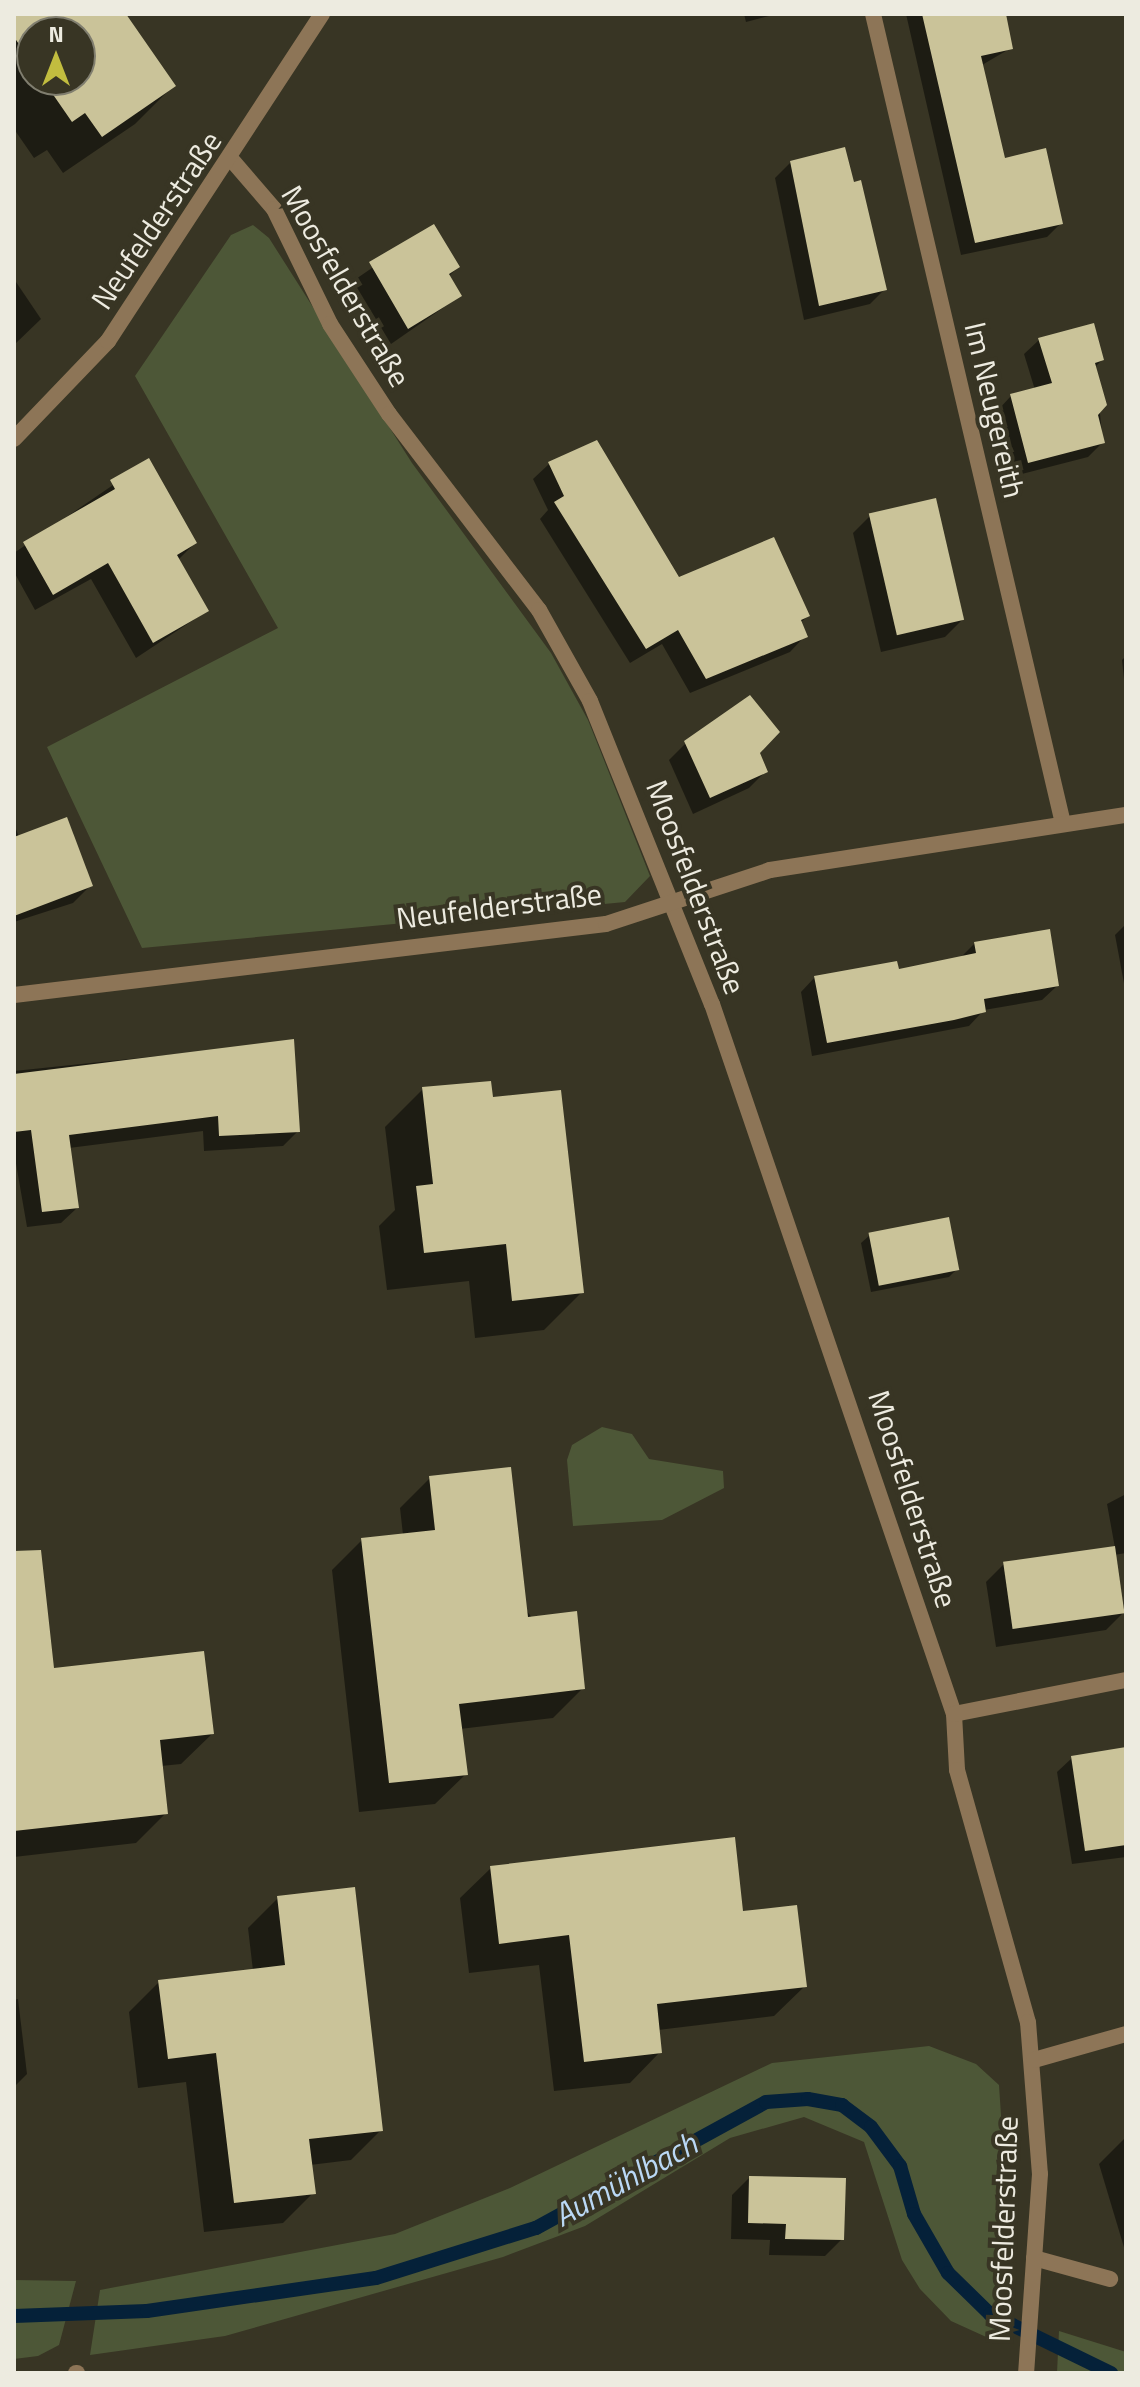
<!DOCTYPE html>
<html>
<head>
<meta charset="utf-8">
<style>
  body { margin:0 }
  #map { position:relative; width:1140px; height:2387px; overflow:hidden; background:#383524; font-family:"Titillium Web",sans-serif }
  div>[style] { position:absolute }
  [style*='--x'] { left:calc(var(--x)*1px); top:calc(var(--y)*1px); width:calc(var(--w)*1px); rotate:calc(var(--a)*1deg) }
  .green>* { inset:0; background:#4d5737 }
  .shadow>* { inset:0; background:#0007 }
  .stream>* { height:14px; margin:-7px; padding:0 7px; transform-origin:7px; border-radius:7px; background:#052139 }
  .building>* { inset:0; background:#cac399; transform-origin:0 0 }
  .service>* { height:16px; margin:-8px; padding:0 8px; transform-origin:8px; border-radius:8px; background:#8d7557 }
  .minor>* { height:16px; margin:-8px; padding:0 8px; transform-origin:8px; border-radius:8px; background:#8d7557 }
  span { translate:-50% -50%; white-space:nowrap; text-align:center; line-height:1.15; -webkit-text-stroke:8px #383524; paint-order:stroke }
  .street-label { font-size:30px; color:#edebe0 }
  .water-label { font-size:32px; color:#bad8f5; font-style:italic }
  .frame { position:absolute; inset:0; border:16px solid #edebe0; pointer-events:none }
  .north { position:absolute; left:16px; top:16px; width:80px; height:80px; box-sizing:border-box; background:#383524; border:2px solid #807e6f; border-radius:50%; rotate:0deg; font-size:22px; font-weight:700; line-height:32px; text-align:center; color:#edebe0 }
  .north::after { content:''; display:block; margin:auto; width:28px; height:36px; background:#c2bd3f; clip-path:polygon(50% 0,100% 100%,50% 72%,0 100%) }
</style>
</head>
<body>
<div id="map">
  <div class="green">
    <div style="clip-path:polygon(253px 225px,269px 238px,412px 463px,551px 653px,588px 720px,650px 876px,625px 902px,142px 948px,47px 747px,278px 628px,135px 376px,231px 235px)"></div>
    <div style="clip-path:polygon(602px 1427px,632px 1434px,649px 1459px,723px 1471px,724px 1488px,662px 1520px,573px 1526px,567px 1460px,572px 1445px)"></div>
    <div style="clip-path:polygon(929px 2046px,976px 2064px,999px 2085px,1005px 2176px,995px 2341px,951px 2321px,920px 2289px,902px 2260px,864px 2142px,804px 2117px,730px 2138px,585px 2226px,503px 2257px,225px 2336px,90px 2355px,100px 2290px,395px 2234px,510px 2188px,772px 2063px)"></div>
    <div style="clip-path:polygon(14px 2280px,76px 2281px,59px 2345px,38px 2356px,14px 2359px)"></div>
    <div style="clip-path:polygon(1059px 2331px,1126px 2352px,1126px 2373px,1057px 2373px)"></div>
  </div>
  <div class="shadow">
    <div style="clip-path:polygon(evenodd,14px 14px,123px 14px,173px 86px,135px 124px,63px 173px,47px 150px,34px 158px,14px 129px,14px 14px,32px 32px,80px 32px,80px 80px,32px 80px,32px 32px)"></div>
    <div style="clip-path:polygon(744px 14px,777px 14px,746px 22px)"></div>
    <div style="clip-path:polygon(906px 14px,1003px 14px,1011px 48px,982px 65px,1003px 160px,1061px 223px,1047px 237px,961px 255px)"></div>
    <div style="clip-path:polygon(791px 162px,885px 289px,870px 304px,804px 320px,775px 178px)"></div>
    <div style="clip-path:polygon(433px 226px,458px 267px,448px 277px,460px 296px,391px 344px,353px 281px)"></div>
    <div style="clip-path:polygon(14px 279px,41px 319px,14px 345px)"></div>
    <div style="clip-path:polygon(1039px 340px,1102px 360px,1095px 367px,1103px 442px,1088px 457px,1014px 476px,997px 411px,1011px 396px,1035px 390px,1024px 354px)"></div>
    <div style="clip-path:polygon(148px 461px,195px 543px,178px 560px,207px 611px,136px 658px,91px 579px,35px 610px,14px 572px,14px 553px)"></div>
    <div style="clip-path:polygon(549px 464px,678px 580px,808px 616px,800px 623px,805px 636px,790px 652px,690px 693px,662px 644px,630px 663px,540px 519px,548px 510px,533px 479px)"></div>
    <div style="clip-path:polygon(870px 516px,962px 620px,945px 637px,881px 652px,853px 533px)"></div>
    <div style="clip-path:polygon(1126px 656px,1126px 698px,1122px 660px)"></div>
    <div style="clip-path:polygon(686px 743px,757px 752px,766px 771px,749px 788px,693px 814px,669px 760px)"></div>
    <div style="clip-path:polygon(14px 824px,19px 837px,90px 886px,73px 903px,14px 922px)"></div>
    <div style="clip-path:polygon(1126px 924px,1126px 994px,1115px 935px)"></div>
    <div style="clip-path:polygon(975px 943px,1057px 986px,1042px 1000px,984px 1010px,969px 1026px,812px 1056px,801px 992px,815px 977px,897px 972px,960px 958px)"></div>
    <div style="clip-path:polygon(292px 1042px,298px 1131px,283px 1146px,204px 1151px,203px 1131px,69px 1148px,77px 1208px,61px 1223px,27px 1227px,14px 1152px,14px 1071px)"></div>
    <div style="clip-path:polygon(423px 1089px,491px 1100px,582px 1292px,544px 1330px,475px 1338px,469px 1281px,387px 1290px,379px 1226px,395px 1210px,385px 1127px)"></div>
    <div style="clip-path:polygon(870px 1235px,957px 1269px,949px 1277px,871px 1292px,861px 1243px)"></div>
    <div style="clip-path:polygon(430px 1478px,583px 1688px,553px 1718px,460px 1729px,466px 1774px,435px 1804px,359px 1812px,332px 1570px,362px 1540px,403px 1535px,400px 1508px)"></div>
    <div style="clip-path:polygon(1126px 1494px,1126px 1553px,1114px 1555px,1123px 1613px,1106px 1630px,996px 1647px,986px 1582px,1003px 1565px,1115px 1548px,1107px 1504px)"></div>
    <div style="clip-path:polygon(14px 1627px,52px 1670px,212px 1734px,181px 1764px,161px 1766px,166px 1813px,136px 1843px,14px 1857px)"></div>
    <div style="clip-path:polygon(1126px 1748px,1126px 1857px,1072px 1864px,1057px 1772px,1072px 1758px)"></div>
    <div style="clip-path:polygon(491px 1868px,741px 1913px,805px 1986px,774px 2016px,658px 2030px,660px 2052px,630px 2083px,554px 2091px,539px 1965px,469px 1973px,460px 1898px)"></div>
    <div style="clip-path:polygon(278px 1898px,381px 2130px,351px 2160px,310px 2165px,313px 2193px,283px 2223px,204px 2232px,186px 2082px,138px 2088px,129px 2012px,159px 1982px,253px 1971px,248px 1928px)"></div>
    <div style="clip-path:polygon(18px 1999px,27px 2074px,14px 2087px,14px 2000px)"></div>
    <div style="clip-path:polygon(1126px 2137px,1126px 2254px,1099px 2164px)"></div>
    <div style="clip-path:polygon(749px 2178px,842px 2239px,825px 2256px,769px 2255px,770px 2240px,731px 2239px,732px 2195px)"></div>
  </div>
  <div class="stream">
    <div style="--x:14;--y:2316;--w:133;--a:-2.2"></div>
    <div style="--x:147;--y:2311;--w:231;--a:-8.2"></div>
    <div style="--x:376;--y:2278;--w:168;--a:-17.4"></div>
    <div style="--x:536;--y:2228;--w:262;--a:-28.7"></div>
    <div style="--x:766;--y:2102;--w:42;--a:-4.1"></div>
    <div style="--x:808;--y:2099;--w:35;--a:10"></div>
    <div style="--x:842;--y:2105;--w:36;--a:37"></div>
    <div style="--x:871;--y:2127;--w:49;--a:53.4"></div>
    <div style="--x:900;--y:2166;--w:50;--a:73.7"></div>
    <div style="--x:914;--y:2214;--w:68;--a:60"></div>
    <div style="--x:948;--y:2273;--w:59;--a:44.3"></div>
    <div style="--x:990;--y:2314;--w:135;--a:26"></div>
  </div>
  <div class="building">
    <div style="clip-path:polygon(14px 14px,126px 14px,176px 86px,102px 137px,85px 113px,72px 122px,43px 80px,80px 80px,80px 32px,32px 32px,32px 63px,14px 37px)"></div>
    <div style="clip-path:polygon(922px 14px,1006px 14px,1013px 49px,981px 56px,1005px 158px,1046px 148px,1063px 224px,975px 243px)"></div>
    <div style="clip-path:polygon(845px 147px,854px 182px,861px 180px,887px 290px,819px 306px,790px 161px)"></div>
    <div style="clip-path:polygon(434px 224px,460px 267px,449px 274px,462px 296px,408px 329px,369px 262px)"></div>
    <div style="clip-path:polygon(1094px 323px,1104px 360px,1095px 363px,1107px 405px,1098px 415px,1105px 443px,1028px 463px,1010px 394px,1052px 383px,1038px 338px)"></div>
    <div style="clip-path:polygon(597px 440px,679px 577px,774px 537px,810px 616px,801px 620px,808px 637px,706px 679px,678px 630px,646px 649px,554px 502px,564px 496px,548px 462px)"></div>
    <div style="clip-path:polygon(149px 458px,197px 543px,177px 555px,209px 611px,153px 643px,108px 563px,53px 595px,23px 542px,115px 489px,110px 480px)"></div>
    <div style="left:936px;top:498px;width:125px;height:69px;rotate:77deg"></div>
    <div style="clip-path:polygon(750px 695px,780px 732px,760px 753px,768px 772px,710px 798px,684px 741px)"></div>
    <div style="clip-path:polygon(67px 817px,93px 886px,14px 916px,14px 837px)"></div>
    <div style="clip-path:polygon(1050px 929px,1059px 986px,984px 999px,986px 1012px,954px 1020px,827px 1043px,814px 976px,897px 961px,899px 969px,976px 953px,974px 942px)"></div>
    <div style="clip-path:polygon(294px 1039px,300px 1132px,219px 1136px,218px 1116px,69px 1135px,79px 1208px,42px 1212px,31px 1130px,14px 1132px,14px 1074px)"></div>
    <div style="clip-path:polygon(491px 1081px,493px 1097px,561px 1090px,584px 1293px,512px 1301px,506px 1244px,424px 1253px,416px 1186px,433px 1184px,422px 1087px)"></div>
    <div style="left:949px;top:1217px;width:54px;height:82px;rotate:79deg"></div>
    <div style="clip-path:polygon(511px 1467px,528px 1617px,577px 1611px,585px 1689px,459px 1704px,468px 1775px,389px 1783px,361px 1538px,435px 1530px,429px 1476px)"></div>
    <div style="left:1115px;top:1546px;width:68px;height:113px;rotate:82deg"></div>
    <div style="clip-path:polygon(41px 1550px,54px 1668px,204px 1651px,214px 1734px,160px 1740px,168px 1814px,14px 1831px,14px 1551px)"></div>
    <div style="clip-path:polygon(1126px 1747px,1126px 1845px,1085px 1851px,1071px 1756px)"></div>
    <div style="clip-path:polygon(735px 1837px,743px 1911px,797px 1905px,807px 1987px,657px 2004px,662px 2053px,584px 2062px,569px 1935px,499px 1944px,490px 1866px)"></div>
    <div style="clip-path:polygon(355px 1887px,383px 2131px,309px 2139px,316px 2194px,234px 2203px,216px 2053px,168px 2059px,158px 1980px,285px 1965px,277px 1896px)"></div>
    <div style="clip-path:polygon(749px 2176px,846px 2178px,844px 2240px,785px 2239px,786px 2224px,748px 2223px)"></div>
  </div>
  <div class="service">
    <div style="--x:1034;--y:2258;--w:79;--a:15.4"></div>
  </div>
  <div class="minor">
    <div style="--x:873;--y:14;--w:827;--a:76.79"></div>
    <div style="--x:231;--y:159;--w:66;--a:49.3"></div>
    <div style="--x:274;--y:209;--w:128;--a:64"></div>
    <div style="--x:330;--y:324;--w:108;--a:56.8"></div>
    <div style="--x:389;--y:414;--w:247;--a:52.6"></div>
    <div style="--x:539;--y:610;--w:104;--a:60.7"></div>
    <div style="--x:590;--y:701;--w:327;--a:68.1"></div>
    <div style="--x:712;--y:1004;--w:750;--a:71.18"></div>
    <div style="--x:954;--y:1714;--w:56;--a:86.9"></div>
    <div style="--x:957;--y:1770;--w:262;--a:74.3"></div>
    <div style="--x:1028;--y:2022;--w:152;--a:85.5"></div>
    <div style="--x:1040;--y:2174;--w:199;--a:94"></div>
    <div style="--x:14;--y:439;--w:136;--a:-46.2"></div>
    <div style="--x:108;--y:341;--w:391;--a:-56.8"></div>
    <div style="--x:14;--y:995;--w:596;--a:-6.84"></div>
    <div style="--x:606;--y:924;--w:173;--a:-18.2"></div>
    <div style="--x:770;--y:870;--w:360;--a:-8.8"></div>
    <div style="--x:954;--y:1714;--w:175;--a:-11.2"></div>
    <div style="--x:1034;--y:2060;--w:96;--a:-15.8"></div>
    <div style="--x:76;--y:2373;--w:1;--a:0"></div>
  </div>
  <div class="street-label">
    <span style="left:156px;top:220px;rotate:-56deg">Neufelderstraße</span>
    <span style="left:346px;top:286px;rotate:60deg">Moosfelderstraße</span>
    <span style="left:995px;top:410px;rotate:77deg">Im Neugereith</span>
    <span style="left:696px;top:887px;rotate:69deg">Moosfelderstraße</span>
    <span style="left:499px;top:906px;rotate:-7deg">Neufelderstraße</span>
    <span style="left:913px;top:1499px;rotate:72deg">Moosfelderstraße</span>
    <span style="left:1003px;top:2229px;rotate:-88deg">Moosfelderstraße</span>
  </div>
  <div class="water-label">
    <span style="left:625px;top:2179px;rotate:-29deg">Aumühlbach</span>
  </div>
  <div class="frame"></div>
  <div class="north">N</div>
</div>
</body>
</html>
